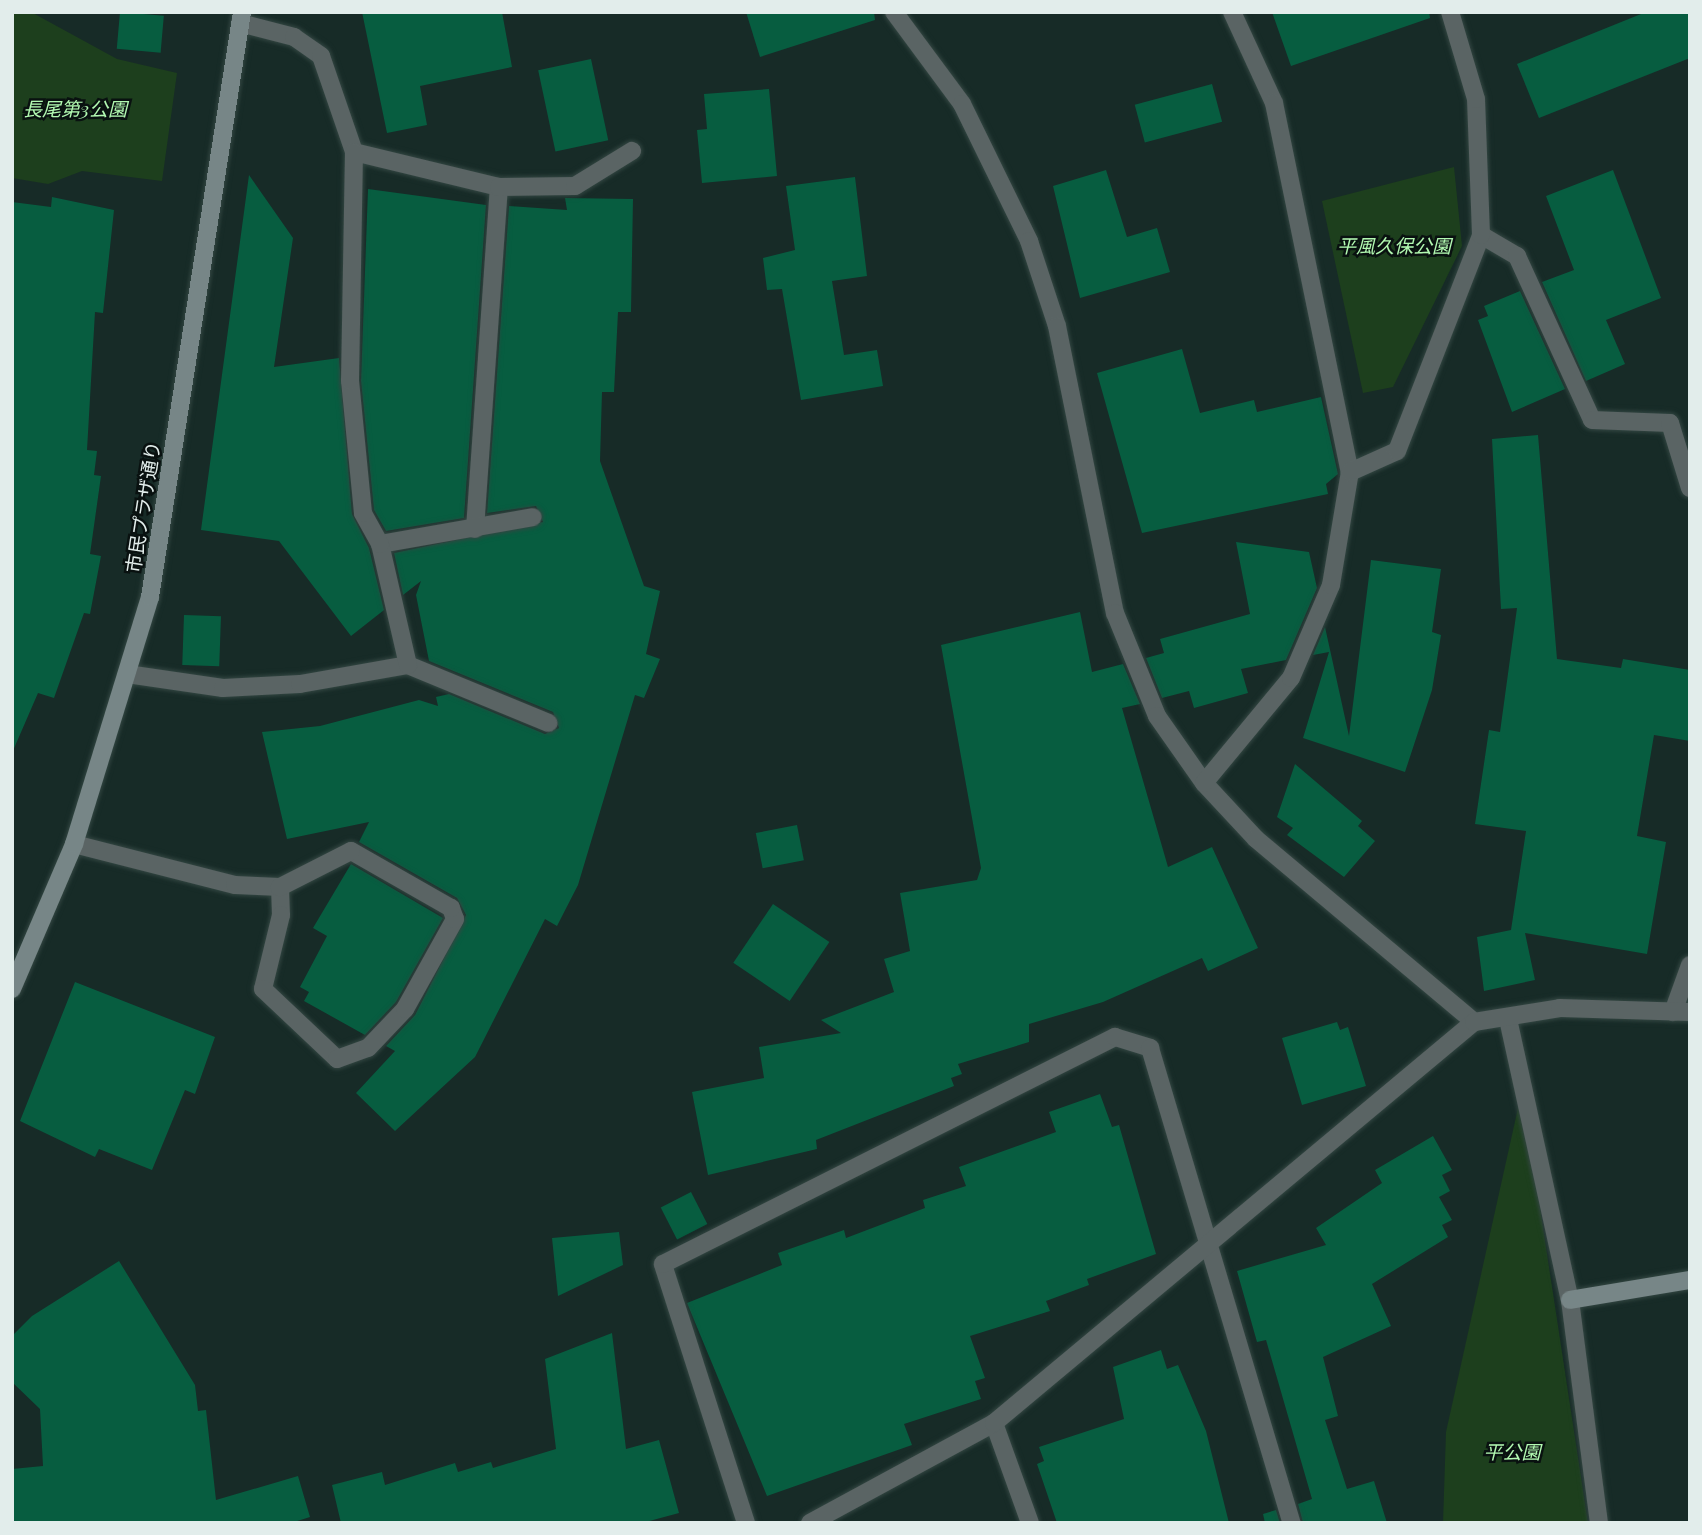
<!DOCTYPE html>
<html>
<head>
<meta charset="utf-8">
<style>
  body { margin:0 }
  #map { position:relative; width:1702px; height:1535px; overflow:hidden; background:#172b27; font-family:"Playfair Display","Noto Sans JP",serif }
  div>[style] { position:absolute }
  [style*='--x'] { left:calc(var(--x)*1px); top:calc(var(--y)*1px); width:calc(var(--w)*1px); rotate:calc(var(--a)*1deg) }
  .green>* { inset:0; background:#1d3f1d }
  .building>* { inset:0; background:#075d40; transform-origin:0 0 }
  .roads { filter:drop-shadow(0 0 2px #334642) drop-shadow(0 0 2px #334642) }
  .lane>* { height:18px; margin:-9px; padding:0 9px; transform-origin:9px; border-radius:9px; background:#5a6464 }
  .street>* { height:18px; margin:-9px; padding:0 9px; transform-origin:9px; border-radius:9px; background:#5a6464 }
  .secondary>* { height:18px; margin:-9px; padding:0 9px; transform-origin:9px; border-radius:9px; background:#778687 }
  span { translate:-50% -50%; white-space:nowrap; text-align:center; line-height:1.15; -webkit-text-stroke:5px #091110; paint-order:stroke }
  .park-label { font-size:19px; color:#b2f9b1; font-style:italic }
  .street-label { font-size:19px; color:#e2edeb }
  .frame { position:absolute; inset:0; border:14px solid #e2edeb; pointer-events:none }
</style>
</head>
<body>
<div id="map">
  <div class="green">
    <div style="clip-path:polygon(12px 12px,31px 12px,117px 59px,177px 73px,162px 181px,82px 171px,48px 184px,12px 178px)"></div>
    <div style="clip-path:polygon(1454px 167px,1462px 246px,1393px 387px,1363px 393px,1322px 201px)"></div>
    <div style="clip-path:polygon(1522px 1090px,1588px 1523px,1443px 1523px,1446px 1432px)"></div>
  </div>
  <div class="building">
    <div style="left:120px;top:12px;width:44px;height:37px;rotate:5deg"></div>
    <div style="clip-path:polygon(362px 12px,502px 12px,512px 67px,420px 86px,427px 125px,387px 133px)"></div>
    <div style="clip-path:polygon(746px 12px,874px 12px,875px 20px,760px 57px)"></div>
    <div style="clip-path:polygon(1272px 12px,1429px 12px,1430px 18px,1291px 66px)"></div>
    <div style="clip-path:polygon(1646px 12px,1690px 12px,1690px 58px,1539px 118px,1517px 64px)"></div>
    <div style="left:591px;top:59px;width:83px;height:54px;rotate:78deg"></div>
    <div style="left:1212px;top:84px;width:39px;height:80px;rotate:75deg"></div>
    <div style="clip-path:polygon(769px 89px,777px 176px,702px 183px,697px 130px,707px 129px,704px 94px)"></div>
    <div style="clip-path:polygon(1106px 170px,1127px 237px,1157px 228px,1170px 272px,1080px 298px,1053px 186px)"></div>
    <div style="clip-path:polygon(1613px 170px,1661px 298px,1606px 320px,1625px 364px,1586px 381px,1542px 282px,1574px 270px,1546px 196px)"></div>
    <div style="clip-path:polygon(249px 175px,293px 238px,274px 367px,339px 358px,352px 514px,369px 548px,384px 610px,351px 636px,279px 541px,201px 530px)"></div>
    <div style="clip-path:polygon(855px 177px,867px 276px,832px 281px,844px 355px,877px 350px,883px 386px,801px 400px,782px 289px,767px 290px,763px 258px,795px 250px,786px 186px)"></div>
    <div style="clip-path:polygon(368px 189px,486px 205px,464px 518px,386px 531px,374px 510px,361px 381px)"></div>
    <div style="clip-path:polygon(52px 197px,114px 210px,103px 313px,95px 312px,87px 450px,97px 451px,94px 475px,101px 476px,90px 554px,101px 556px,90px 614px,84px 613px,54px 698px,38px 693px,12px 753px,12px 202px,51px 207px)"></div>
    <div style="clip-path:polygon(565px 198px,633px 199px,631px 312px,618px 312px,614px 392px,602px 392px,600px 461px,644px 586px,660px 591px,646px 654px,660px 659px,644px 698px,635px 695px,578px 885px,557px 926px,545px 919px,475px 1057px,395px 1131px,356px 1093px,395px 1051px,386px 1046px,415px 1015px,466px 915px,457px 898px,359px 842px,369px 822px,287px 839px,262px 732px,320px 726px,419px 700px,438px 706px,436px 697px,449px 694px,545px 734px,559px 728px,553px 712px,429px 661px,416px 595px,421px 581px,403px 595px,394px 553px,543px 522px,536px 506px,487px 513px,509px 206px,567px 210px)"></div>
    <div style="clip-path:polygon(1520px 291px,1565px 389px,1512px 412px,1478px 320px,1488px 316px,1484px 306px)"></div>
    <div style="clip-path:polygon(1182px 349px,1200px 413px,1254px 400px,1257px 412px,1321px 397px,1338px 474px,1326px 484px,1328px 494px,1142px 533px,1097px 373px)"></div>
    <div style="clip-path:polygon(1538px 435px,1557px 659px,1621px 668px,1623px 659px,1690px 670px,1690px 741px,1654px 735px,1637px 836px,1666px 842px,1647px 954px,1525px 933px,1535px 980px,1484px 991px,1477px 937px,1511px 930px,1526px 831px,1475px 824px,1489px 730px,1500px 732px,1517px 608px,1501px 609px,1492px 439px)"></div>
    <div style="clip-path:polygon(1236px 542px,1309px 552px,1317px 588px,1286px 660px,1241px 669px,1248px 693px,1194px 708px,1189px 691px,1162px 698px,1146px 658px,1164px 653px,1160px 639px,1250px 614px)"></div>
    <div style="clip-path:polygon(1371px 560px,1441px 569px,1432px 632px,1441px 635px,1432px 690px,1405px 772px,1303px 738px,1329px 652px,1313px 655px,1325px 627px,1349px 736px)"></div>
    <div style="clip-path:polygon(1080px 612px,1092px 672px,1123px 664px,1140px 704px,1122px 708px,1168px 867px,1212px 847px,1258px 948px,1208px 971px,1202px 958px,1103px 1002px,1029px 1024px,1029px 1042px,958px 1064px,962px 1074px,951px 1078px,954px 1086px,816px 1140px,817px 1149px,708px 1175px,692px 1092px,764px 1078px,759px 1047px,841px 1033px,821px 1020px,894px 992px,884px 959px,910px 951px,900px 893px,977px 880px,981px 868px,941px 645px)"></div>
    <div style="left:184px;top:615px;width:37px;height:50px;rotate:2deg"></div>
    <div style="clip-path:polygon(1295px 764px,1362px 821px,1358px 826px,1375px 841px,1344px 877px,1287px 835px,1293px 828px,1277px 817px)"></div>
    <div style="left:797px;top:825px;width:36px;height:42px;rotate:79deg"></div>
    <div style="clip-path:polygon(351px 864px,443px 918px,396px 1002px,365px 1035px,304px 1001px,309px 992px,300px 987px,327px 936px,313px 928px)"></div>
    <div style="left:773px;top:904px;width:68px;height:71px;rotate:34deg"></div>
    <div style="clip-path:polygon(75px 982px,215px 1037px,195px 1094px,185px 1090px,152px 1170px,99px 1149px,95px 1157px,20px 1121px)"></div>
    <div style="clip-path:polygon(1337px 1022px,1340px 1030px,1348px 1027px,1366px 1086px,1302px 1105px,1282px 1038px)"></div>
    <div style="clip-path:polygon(1100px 1094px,1112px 1127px,1119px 1125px,1156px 1254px,1087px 1279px,1089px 1285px,1046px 1301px,1050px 1311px,970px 1336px,985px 1378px,975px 1381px,981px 1399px,904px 1424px,912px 1445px,767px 1496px,687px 1303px,782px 1265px,778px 1253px,844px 1230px,846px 1238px,925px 1208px,923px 1200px,966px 1186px,959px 1167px,1056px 1132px,1049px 1112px)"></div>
    <div style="clip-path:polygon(1433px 1136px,1452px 1170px,1442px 1175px,1450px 1191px,1439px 1197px,1452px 1220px,1442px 1225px,1448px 1237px,1372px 1284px,1391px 1326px,1323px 1357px,1338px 1416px,1325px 1420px,1347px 1489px,1374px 1481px,1387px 1523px,1303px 1523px,1298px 1504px,1312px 1499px,1266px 1340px,1257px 1342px,1237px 1271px,1326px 1245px,1316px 1228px,1382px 1183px,1375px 1170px)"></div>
    <div style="left:691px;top:1192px;width:36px;height:34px;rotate:63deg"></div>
    <div style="clip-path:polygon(619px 1232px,623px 1265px,558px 1296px,552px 1238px)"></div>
    <div style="clip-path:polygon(119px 1261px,195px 1385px,198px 1411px,206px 1410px,216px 1500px,298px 1476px,310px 1517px,291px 1523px,12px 1523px,12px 1469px,43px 1466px,40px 1409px,12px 1382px,12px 1336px,32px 1316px)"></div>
    <div style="clip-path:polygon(612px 1333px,626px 1449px,659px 1440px,679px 1513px,642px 1523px,341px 1523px,332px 1485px,382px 1472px,385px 1485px,455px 1463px,458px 1472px,491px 1462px,493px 1468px,556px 1449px,545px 1359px)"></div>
    <div style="clip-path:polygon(1161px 1350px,1167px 1369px,1178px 1365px,1206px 1431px,1229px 1523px,1057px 1523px,1037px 1464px,1044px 1461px,1039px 1447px,1124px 1419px,1113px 1367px)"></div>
    <div style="clip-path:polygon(1276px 1510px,1280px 1523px,1265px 1523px,1263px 1514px)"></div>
  </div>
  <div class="roads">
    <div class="lane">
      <div style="--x:1481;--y:235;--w:42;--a:30.3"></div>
      <div style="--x:1517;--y:256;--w:180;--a:65.4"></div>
      <div style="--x:1592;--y:420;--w:78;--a:2.2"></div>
      <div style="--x:1670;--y:423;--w:68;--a:72.9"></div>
      <div style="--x:475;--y:529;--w:343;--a:-86"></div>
      <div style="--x:380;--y:544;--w:155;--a:-10"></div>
      <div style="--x:408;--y:665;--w:152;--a:22.4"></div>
      <div style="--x:1673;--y:1012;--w:50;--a:-70.1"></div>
    </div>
    <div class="street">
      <div style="--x:894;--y:12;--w:114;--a:53.5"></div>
      <div style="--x:962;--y:104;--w:153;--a:63.9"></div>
      <div style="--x:1029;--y:241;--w:89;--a:71.8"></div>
      <div style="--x:1057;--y:326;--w:293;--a:78.6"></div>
      <div style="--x:1115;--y:613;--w:111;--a:67.8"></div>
      <div style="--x:1157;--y:716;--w:82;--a:55"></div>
      <div style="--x:1204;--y:783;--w:76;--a:47.1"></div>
      <div style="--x:1256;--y:839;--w:285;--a:40"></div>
      <div style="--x:1232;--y:12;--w:100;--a:65.2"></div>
      <div style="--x:1274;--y:103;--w:377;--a:78.4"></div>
      <div style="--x:240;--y:23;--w:56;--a:14.5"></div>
      <div style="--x:294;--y:37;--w:33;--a:35"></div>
      <div style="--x:321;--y:56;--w:102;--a:71"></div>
      <div style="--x:354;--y:152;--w:149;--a:13.6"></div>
      <div style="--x:499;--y:187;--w:76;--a:-0.8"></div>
      <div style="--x:575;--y:186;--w:67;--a:-31.6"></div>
      <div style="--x:127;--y:674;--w:97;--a:8.3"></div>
      <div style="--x:223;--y:688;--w:77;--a:-3"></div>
      <div style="--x:300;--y:684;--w:110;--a:-10"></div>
      <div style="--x:408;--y:665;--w:124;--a:-103"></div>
      <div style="--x:380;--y:544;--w:35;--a:-119"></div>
      <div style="--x:363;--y:513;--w:133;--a:-95.6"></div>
      <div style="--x:350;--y:381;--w:229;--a:-89"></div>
      <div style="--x:1204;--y:783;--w:136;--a:-50.4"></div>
      <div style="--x:1291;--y:678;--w:101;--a:-66.7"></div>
      <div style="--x:1331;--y:585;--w:115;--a:-80.5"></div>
      <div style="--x:1350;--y:472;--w:51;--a:-24.1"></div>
      <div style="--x:1397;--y:451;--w:232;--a:-68.7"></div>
      <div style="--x:1481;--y:235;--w:136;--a:-92.1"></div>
      <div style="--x:1476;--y:99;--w:91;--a:-106.6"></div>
      <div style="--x:74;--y:844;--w:166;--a:14.3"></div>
      <div style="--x:235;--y:885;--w:45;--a:2.5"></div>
      <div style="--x:280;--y:887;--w:28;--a:88"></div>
      <div style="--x:281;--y:915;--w:76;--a:103.7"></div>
      <div style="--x:263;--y:989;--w:102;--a:43.4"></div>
      <div style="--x:337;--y:1059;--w:33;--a:-20"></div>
      <div style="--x:368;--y:1048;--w:54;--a:-46.5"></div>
      <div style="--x:405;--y:1009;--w:103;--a:-60.9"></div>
      <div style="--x:455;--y:919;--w:12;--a:-110"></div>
      <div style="--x:451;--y:908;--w:115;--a:-150.3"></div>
      <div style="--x:351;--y:851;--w:80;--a:153.1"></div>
      <div style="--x:1508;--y:1019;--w:288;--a:77.6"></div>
      <div style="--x:1570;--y:1300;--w:225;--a:82.6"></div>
      <div style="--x:994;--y:1423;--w:106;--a:70.2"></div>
      <div style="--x:746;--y:1523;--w:272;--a:-107.8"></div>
      <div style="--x:663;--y:1264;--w:506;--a:-26.67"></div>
      <div style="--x:1115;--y:1037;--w:37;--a:17"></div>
      <div style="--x:1150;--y:1048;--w:496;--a:73.4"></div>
      <div style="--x:810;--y:1523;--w:209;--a:-28.5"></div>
      <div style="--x:994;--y:1423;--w:625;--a:-39.88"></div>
      <div style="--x:1474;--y:1022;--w:87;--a:-9.2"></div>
      <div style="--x:1560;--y:1008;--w:130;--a:1.8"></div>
    </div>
    <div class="secondary">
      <div style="--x:12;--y:989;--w:158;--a:-66.8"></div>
      <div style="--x:74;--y:844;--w:258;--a:-72.9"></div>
      <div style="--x:150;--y:597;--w:592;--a:-81.06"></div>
      <div style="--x:1570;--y:1300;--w:122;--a:-9.5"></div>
    </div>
  </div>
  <div class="park-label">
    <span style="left:75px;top:109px">長尾第3公園</span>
    <span style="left:1394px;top:246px">平風久保公園</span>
    <span style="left:1512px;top:1452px">平公園</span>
  </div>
  <div class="street-label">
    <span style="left:143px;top:507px;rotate:-81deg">市民プラザ通り</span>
  </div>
  <div class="frame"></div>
</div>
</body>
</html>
